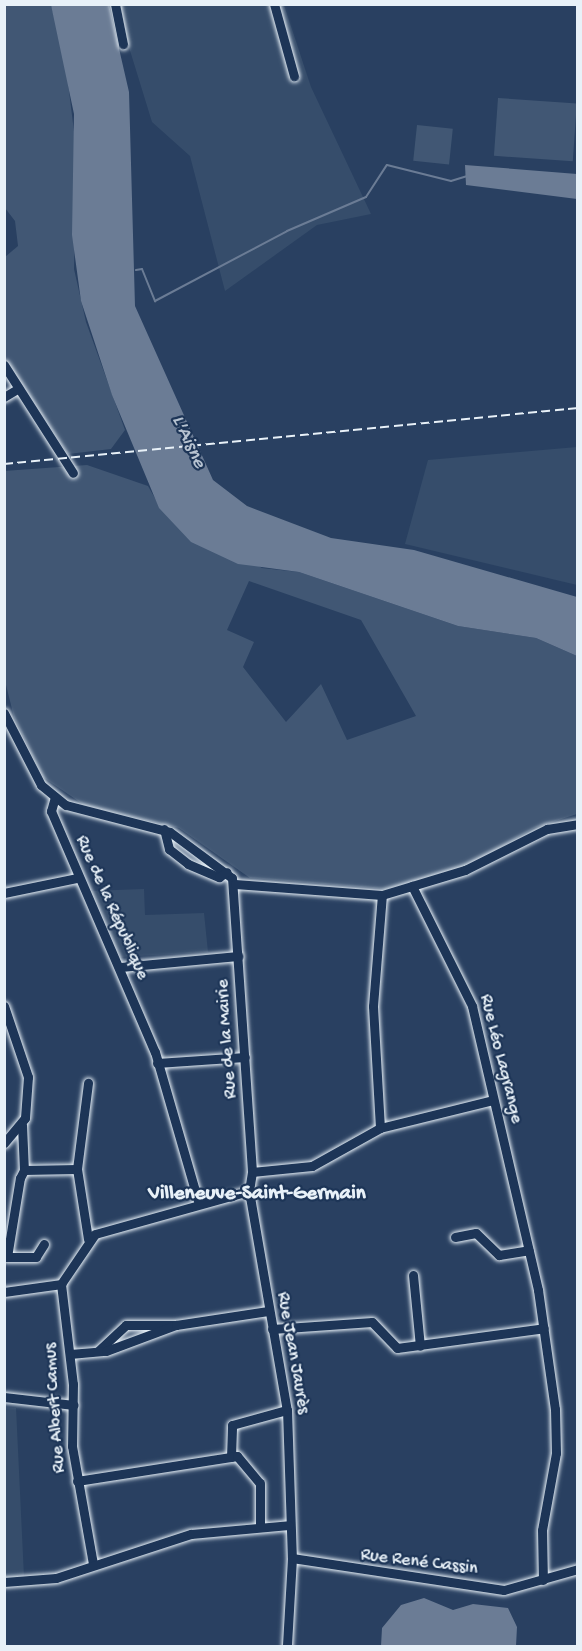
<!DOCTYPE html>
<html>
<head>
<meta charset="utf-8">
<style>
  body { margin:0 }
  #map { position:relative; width:582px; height:1651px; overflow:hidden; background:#294061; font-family:"Gochi Hand",sans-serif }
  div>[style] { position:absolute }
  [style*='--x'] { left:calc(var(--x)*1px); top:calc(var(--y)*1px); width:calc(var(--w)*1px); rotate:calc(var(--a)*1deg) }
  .built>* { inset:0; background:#364d6b }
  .green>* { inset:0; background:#415774; transform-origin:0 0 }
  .water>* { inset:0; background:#6b7c95 }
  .stream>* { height:2px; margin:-1px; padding:0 1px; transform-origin:1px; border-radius:1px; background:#6b7c95 }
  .roads { filter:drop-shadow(0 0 2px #e8f1f8) drop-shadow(0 0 2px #e8f1f8) }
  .minor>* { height:9px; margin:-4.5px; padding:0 4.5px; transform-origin:4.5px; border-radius:4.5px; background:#1d3557 }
  .rail>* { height:2px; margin-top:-1px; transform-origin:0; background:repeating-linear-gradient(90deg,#e8f1f8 0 9px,transparent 0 13.5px) }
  span { translate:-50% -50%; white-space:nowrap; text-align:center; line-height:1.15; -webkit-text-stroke:4.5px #1d3557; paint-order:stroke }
  .street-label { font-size:18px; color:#e8f1f8 }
  .water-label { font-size:20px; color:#b6c2d0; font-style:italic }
  .quarter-label { font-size:21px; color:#e8f1f8; font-weight:700 }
  .frame { position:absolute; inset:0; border:6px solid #e8f1f8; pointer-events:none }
</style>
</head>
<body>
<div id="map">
  <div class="built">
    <div style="clip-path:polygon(116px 5px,284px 5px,311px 87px,371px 214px,317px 225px,225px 291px,190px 156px,152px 122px)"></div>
    <div style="clip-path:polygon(577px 447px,577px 585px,405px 544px,428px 460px)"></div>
    <div style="clip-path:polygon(144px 889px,145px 915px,204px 913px,208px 952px,120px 957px,90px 891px)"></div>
    <div style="clip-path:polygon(4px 1407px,16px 1408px,24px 1577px,5px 1577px)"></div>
  </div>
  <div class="green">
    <div style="clip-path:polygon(5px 5px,51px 5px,65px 58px,76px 148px,74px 269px,86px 322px,125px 430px,111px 449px,68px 454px,5px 358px,5px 257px,18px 246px,15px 221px,5px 208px)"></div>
    <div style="left:498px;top:98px;width:79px;height:58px;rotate:4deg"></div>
    <div style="left:417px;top:125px;width:36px;height:36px;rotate:6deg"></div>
    <div style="clip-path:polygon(evenodd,87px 465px,148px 486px,160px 507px,262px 568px,299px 572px,458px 626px,536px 638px,577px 656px,577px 814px,534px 828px,469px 865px,386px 889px,250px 878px,179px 828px,84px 805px,43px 777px,14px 717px,5px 681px,4px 471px,87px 465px,249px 581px,361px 620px,416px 716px,347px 740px,321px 684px,286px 722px,243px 667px,254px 642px,227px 630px,249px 581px)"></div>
  </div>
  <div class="water">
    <div style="clip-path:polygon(51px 5px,109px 5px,129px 92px,135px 306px,213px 480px,247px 506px,331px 538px,414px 550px,577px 597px,577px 656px,536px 638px,458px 626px,299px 572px,238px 564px,191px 542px,159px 508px,112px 395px,81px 301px,72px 235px,74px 114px)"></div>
    <div style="clip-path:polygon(465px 165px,577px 174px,577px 199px,466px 185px)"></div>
    <div style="clip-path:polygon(424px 1598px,453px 1610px,473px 1604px,508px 1608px,517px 1627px,516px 1646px,381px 1646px,382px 1628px,401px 1605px)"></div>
  </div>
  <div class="stream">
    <div style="--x:136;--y:270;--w:6;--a:-9"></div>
    <div style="--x:142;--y:269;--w:35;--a:68"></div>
    <div style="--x:155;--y:301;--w:149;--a:-27.9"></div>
    <div style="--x:287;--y:231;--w:86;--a:-23.3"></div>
    <div style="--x:366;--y:197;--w:38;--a:-57"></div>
    <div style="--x:387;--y:165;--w:66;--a:14"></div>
    <div style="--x:451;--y:181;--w:17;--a:-17"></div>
  </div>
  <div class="roads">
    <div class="minor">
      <div style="--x:115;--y:4;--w:41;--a:78.7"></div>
      <div style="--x:274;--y:4;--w:75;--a:74.5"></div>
      <div style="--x:4;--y:365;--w:128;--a:57.4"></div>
      <div style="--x:4;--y:397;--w:17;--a:-31"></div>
      <div style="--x:4;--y:713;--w:81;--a:62.8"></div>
      <div style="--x:41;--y:785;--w:32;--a:39"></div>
      <div style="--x:66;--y:805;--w:107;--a:14.6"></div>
      <div style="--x:170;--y:832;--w:77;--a:36.6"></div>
      <div style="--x:232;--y:878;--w:295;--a:86.1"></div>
      <div style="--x:252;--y:1172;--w:19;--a:99"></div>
      <div style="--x:55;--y:797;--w:15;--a:106"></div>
      <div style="--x:51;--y:811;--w:262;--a:66.7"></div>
      <div style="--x:155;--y:1052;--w:158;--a:73.9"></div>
      <div style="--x:164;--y:829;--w:21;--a:76"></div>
      <div style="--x:169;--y:849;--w:24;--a:38"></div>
      <div style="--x:188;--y:864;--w:34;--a:23"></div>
      <div style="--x:219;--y:877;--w:9;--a:-32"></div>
      <div style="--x:235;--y:884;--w:147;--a:4.3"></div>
      <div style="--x:382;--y:895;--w:87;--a:-16.8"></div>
      <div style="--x:465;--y:870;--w:92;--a:-26.6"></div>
      <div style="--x:547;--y:829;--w:31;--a:-9"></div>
      <div style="--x:412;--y:886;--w:134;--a:63.4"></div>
      <div style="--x:472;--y:1006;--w:292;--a:76.9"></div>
      <div style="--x:538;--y:1290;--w:120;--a:81.9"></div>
      <div style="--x:555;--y:1409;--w:44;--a:88.7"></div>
      <div style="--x:556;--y:1453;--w:78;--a:100.3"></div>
      <div style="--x:542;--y:1530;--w:50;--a:88.9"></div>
      <div style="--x:4;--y:893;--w:75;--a:-11.6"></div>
      <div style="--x:120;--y:967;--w:119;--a:-5.3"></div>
      <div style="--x:4;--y:1006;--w:75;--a:71.3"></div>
      <div style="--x:28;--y:1077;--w:41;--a:94.2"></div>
      <div style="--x:25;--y:1118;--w:33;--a:130"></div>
      <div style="--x:157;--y:1063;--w:88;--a:-3.9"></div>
      <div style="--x:22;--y:1125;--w:45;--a:87.5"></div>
      <div style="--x:380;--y:1128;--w:122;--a:-93.3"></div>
      <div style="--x:373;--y:1006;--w:111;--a:-85.4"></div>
      <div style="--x:252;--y:1172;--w:60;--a:-5.7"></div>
      <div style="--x:312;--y:1166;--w:78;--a:-29.2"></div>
      <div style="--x:380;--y:1128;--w:116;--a:-13.9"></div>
      <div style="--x:249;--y:1191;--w:222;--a:80.2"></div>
      <div style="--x:287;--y:1410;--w:148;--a:88.1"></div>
      <div style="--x:292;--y:1558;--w:88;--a:93.3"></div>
      <div style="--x:455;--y:1237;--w:21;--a:-11"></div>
      <div style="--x:476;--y:1233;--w:32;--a:44"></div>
      <div style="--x:499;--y:1255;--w:30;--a:-9"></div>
      <div style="--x:88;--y:1239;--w:71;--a:-98.9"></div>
      <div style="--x:77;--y:1169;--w:87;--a:-82.7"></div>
      <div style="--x:44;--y:1244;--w:15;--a:122"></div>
      <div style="--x:36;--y:1257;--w:29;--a:180"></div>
      <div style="--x:7;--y:1257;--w:80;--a:-80.7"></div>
      <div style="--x:20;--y:1178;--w:9;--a:-63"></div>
      <div style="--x:24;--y:1170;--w:53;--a:-1.1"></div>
      <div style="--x:413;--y:1275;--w:71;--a:84.4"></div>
      <div style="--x:61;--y:1284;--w:101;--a:83.2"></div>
      <div style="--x:73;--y:1384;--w:62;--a:90.9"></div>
      <div style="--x:72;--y:1446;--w:120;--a:79.9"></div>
      <div style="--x:4;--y:1292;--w:58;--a:-8"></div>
      <div style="--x:61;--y:1284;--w:60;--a:-55.8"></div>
      <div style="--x:95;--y:1234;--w:160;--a:-15.6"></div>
      <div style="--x:272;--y:1329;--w:100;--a:-4"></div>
      <div style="--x:372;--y:1322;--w:36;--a:46"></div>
      <div style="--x:397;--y:1348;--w:148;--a:-7.7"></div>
      <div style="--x:98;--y:1351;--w:38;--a:-43"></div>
      <div style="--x:126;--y:1325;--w:50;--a:0"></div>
      <div style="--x:70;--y:1354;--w:36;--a:-5"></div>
      <div style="--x:106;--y:1351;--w:75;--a:-20.4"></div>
      <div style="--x:176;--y:1325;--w:93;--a:-8.7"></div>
      <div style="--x:4;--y:1397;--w:70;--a:6.5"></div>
      <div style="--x:231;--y:1457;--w:32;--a:-88"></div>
      <div style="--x:232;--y:1425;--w:57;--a:-15.3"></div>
      <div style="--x:77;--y:1481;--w:162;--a:-8.9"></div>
      <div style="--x:237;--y:1456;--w:35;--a:50"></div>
      <div style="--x:260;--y:1483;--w:44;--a:90"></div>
      <div style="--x:292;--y:1558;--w:214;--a:8.6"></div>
      <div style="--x:504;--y:1590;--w:77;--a:-15.8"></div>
      <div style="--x:4;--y:1582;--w:52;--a:-4.4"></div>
      <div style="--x:56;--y:1578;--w:142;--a:-18.1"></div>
      <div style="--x:191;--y:1534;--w:98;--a:-5.2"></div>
    </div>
  </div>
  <div class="rail">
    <div style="--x:4;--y:464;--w:577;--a:-5.57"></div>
  </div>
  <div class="street-label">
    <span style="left:111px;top:908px;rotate:66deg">Rue de la République</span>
    <span style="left:228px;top:1039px;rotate:-94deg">Rue de la Mairie</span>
    <span style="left:500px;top:1059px;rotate:76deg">Rue Léo Lagrange</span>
    <span style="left:292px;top:1353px;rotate:80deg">Rue Jean Jaurès</span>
    <span style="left:56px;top:1408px;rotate:-94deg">Rue Albert Camus</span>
    <span style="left:419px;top:1563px;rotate:7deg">Rue René Cassin</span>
  </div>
  <div class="water-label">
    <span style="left:188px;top:442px;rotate:65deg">L'Aisne</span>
  </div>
  <div class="quarter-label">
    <span style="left:257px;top:1195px">Villeneuve-Saint-Germain</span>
  </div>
  <div class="frame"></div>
</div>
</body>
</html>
